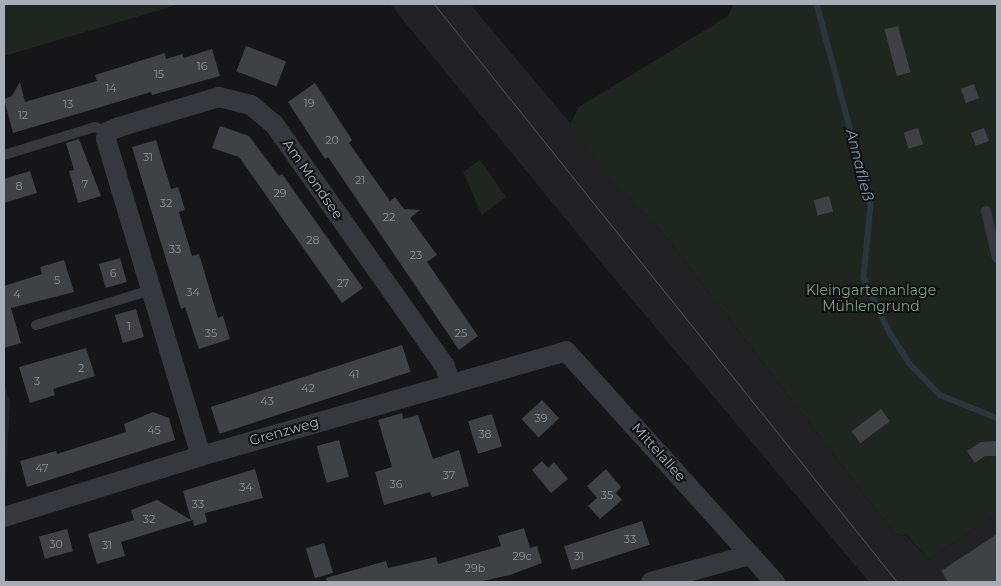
<!DOCTYPE html>
<html>
<head>
<meta charset="utf-8">
<style>
  body { margin:0 }
  #map { position:relative; width:1001px; height:586px; overflow:hidden; background:#161618; font-family:Montserrat,sans-serif }
  div>[style] { position:absolute }
  [style*='--x'] { left:calc(var(--x)*1px); top:calc(var(--y)*1px); width:calc(var(--w)*1px); rotate:calc(var(--a)*1deg) }
  .built>* { inset:0; background:#222225 }
  .green>* { inset:0; background:#1e261f }
  .stream>* { height:5.5px; margin:-2.75px; padding:0 2.75px; transform-origin:2.75px; border-radius:2.75px; background:#2c353c }
  .building>* { inset:0; background:#404145; transform-origin:0 0 }
  .service>* { height:10px; margin:-5px; padding:0 5px; transform-origin:5px; border-radius:5px; background:#37383d }
  .minor>* { height:20px; margin:-10px; padding:0 10px; transform-origin:10px; border-radius:10px; background:#37383d }
  .tram>* { height:1px; margin:-0.5px; padding:0 0.5px; transform-origin:0.5px; border-radius:0.5px; background:#4a4c52 }
  span { translate:-50% -50%; white-space:nowrap; text-align:center; line-height:1.15; -webkit-text-stroke:4px #111113; paint-order:stroke }
  .number-label { font-size:11px; color:#8e929b }
  .number-label span { -webkit-text-stroke-width:0 }
  .street-label { font-size:14px; color:#a8adb8 }
  .park-label { font-size:14px; color:#7fa381 }
  .water-label { font-size:15px; color:#7f9bb3; font-style:italic }
  .frame { position:absolute; inset:0; border:5px solid #a8adb8; pointer-events:none }
</style>
</head>
<body>
<div id="map">
  <div class="built">
    <div style="clip-path:polygon(390px 4px,470px 4px,570px 123px,610px 177px,660px 229px,895px 534px,907px 536px,928px 559px,997px 514px,997px 582px,869px 582px,604px 266px)"></div>
    <div style="clip-path:polygon(4px 382px,10px 402px,4px 510px)"></div>
  </div>
  <div class="green">
    <div style="clip-path:polygon(4px 4px,180px 4px,4px 56px)"></div>
    <div style="clip-path:polygon(734px 4px,997px 4px,997px 514px,928px 559px,908px 536px,895px 534px,660px 229px,610px 178px,570px 124px,579px 107px,728px 16px)"></div>
    <div style="clip-path:polygon(480px 160px,506px 197px,482px 215px,463px 172px)"></div>
  </div>
  <div class="stream">
    <div style="--x:817;--y:4;--w:208;--a:75"></div>
    <div style="--x:871;--y:205;--w:73;--a:95.5"></div>
    <div style="--x:864;--y:278;--w:61;--a:64.7"></div>
    <div style="--x:890;--y:333;--w:37;--a:57"></div>
    <div style="--x:910;--y:364;--w:43;--a:45.9"></div>
    <div style="--x:940;--y:395;--w:61;--a:22"></div>
  </div>
  <div class="building">
    <div style="left:898px;top:26px;width:48px;height:14px;rotate:75deg"></div>
    <div style="left:246px;top:46px;width:43px;height:27px;rotate:21deg"></div>
    <div style="clip-path:polygon(212px 49px,220px 76px,152px 95px,151px 92px,13px 133px,4px 99px,12px 96px,20px 82px,25px 102px,97px 81px,95px 75px,165px 53px,166px 59px,182px 54px,184px 58px)"></div>
    <div style="clip-path:polygon(315px 83px,352px 140px,349px 143px,390px 201px,395px 197px,404px 209px,420px 210px,410px 218px,437px 255px,427px 262px,478px 336px,459px 350px,328px 157px,325px 159px,288px 102px)"></div>
    <div style="left:974px;top:84px;width:15px;height:14px;rotate:70deg"></div>
    <div style="clip-path:polygon(220px 126px,249px 136px,279px 176px,282px 174px,363px 288px,342px 303px,239px 157px,212px 148px)"></div>
    <div style="left:918px;top:128px;width:17px;height:15px;rotate:73deg"></div>
    <div style="left:984px;top:128px;width:14px;height:14px;rotate:69deg"></div>
    <div style="clip-path:polygon(79px 139px,101px 196px,78px 203px,69px 171px,74px 170px,66px 143px)"></div>
    <div style="clip-path:polygon(156px 140px,171px 189px,178px 187px,185px 210px,179px 212px,192px 256px,199px 254px,218px 318px,223px 316px,230px 339px,199px 349px,185px 307px,181px 309px,132px 147px)"></div>
    <div style="clip-path:polygon(30px 171px,37px 193px,4px 203px,4px 179px)"></div>
    <div style="left:829px;top:196px;width:16px;height:16px;rotate:75deg"></div>
    <div style="left:120px;top:258px;width:25px;height:22px;rotate:74deg"></div>
    <div style="clip-path:polygon(64px 260px,74px 292px,11px 308px,21px 343px,4px 348px,4px 286px,42px 274px,40px 267px)"></div>
    <div style="left:136px;top:309px;width:29px;height:22px;rotate:74deg"></div>
    <div style="left:402px;top:345px;width:28px;height:201px;rotate:72deg"></div>
    <div style="clip-path:polygon(86px 348px,95px 376px,53px 389px,55px 395px,30px 403px,19px 367px)"></div>
    <div style="left:542px;top:400px;width:25px;height:28px;rotate:47deg"></div>
    <div style="left:881px;top:409px;width:15px;height:37px;rotate:53deg"></div>
    <div style="clip-path:polygon(153px 412px,169px 418px,175px 440px,27px 487px,20px 461px,56px 451px,57px 454px,126px 432px,124px 424px)"></div>
    <div style="clip-path:polygon(402px 413px,403px 419px,418px 415px,433px 459px,459px 450px,469px 486px,432px 497px,430px 492px,384px 505px,375px 472px,392px 467px,378px 420px)"></div>
    <div style="left:492px;top:414px;width:34px;height:25px;rotate:73deg"></div>
    <div style="left:339px;top:440px;width:38px;height:23px;rotate:75deg"></div>
    <div style="clip-path:polygon(997px 441px,997px 456px,985px 456px,975px 463px,967px 451px,981px 442px)"></div>
    <div style="clip-path:polygon(542px 461px,548px 468px,554px 462px,568px 479px,551px 493px,532px 470px)"></div>
    <div style="clip-path:polygon(255px 469px,263px 498px,205px 513px,207px 522px,194px 526px,193px 520px,121px 542px,125px 556px,97px 564px,88px 534px,134px 520px,131px 510px,157px 500px,191px 520px,183px 491px)"></div>
    <div style="clip-path:polygon(606px 469px,621px 487px,616px 493px,622px 500px,600px 519px,588px 506px,597px 498px,587px 486px)"></div>
    <div style="left:642px;top:521px;width:25px;height:82px;rotate:72deg"></div>
    <div style="clip-path:polygon(524px 528px,530px 548px,537px 546px,542px 563px,510px 575px,478px 582px,327px 582px,326px 578px,386px 561px,388px 568px,436px 557px,438px 564px,501px 546px,498px 536px)"></div>
    <div style="left:67px;top:529px;width:23px;height:29px;rotate:75deg"></div>
    <div style="clip-path:polygon(997px 534px,997px 582px,948px 582px,941px 571px)"></div>
    <div style="left:324px;top:543px;width:31px;height:19px;rotate:73deg"></div>
  </div>
  <div class="service">
    <div style="--x:4;--y:155;--w:95;--a:-17.1"></div>
    <div style="--x:95;--y:127;--w:13;--a:23"></div>
    <div style="--x:986;--y:211;--w:48;--a:76.8"></div>
    <div style="--x:36;--y:325;--w:120;--a:-16.9"></div>
  </div>
  <div class="minor">
    <div style="--x:201;--y:456;--w:331;--a:-106.7"></div>
    <div style="--x:106;--y:139;--w:7;--a:-82"></div>
    <div style="--x:107;--y:132;--w:13;--a:-23"></div>
    <div style="--x:119;--y:127;--w:104;--a:-16.7"></div>
    <div style="--x:219;--y:97;--w:33;--a:14"></div>
    <div style="--x:251;--y:105;--w:30;--a:40"></div>
    <div style="--x:274;--y:124;--w:296;--a:54.8"></div>
    <div style="--x:445;--y:366;--w:18;--a:74"></div>
    <div style="--x:4;--y:517;--w:206;--a:-17.2"></div>
    <div style="--x:201;--y:456;--w:380;--a:-16"></div>
    <div style="--x:566;--y:351;--w:312;--a:47.9"></div>
    <div style="--x:651;--y:582;--w:103;--a:-15.3"></div>
  </div>
  <div class="tram">
    <div style="--x:434;--y:4;--w:741;--a:51.3"></div>
  </div>
  <div class="number-label">
    <span style="left:202px;top:66px">16</span>
    <span style="left:159px;top:74px">15</span>
    <span style="left:111px;top:88px">14</span>
    <span style="left:309px;top:103px">19</span>
    <span style="left:68px;top:104px">13</span>
    <span style="left:23px;top:115px">12</span>
    <span style="left:332px;top:140px">20</span>
    <span style="left:148px;top:157px">31</span>
    <span style="left:360px;top:180px">21</span>
    <span style="left:85px;top:184px">7</span>
    <span style="left:19px;top:186px">8</span>
    <span style="left:280px;top:193px">29</span>
    <span style="left:166px;top:203px">32</span>
    <span style="left:389px;top:217px">22</span>
    <span style="left:313px;top:240px">28</span>
    <span style="left:175px;top:249px">33</span>
    <span style="left:416px;top:255px">23</span>
    <span style="left:113px;top:273px">6</span>
    <span style="left:57px;top:280px">5</span>
    <span style="left:343px;top:283px">27</span>
    <span style="left:193px;top:292px">34</span>
    <span style="left:17px;top:294px">4</span>
    <span style="left:129px;top:326px">1</span>
    <span style="left:211px;top:333px">35</span>
    <span style="left:461px;top:333px">25</span>
    <span style="left:81px;top:368px">2</span>
    <span style="left:354px;top:374px">41</span>
    <span style="left:37px;top:381px">3</span>
    <span style="left:308px;top:388px">42</span>
    <span style="left:267px;top:401px">43</span>
    <span style="left:541px;top:418px">39</span>
    <span style="left:154px;top:430px">45</span>
    <span style="left:485px;top:434px">38</span>
    <span style="left:42px;top:468px">47</span>
    <span style="left:449px;top:475px">37</span>
    <span style="left:396px;top:484px">36</span>
    <span style="left:246px;top:487px">34</span>
    <span style="left:607px;top:495px">35</span>
    <span style="left:198px;top:504px">33</span>
    <span style="left:149px;top:519px">32</span>
    <span style="left:630px;top:539px">33</span>
    <span style="left:56px;top:544px">30</span>
    <span style="left:107px;top:545px">31</span>
    <span style="left:522px;top:556px">29c</span>
    <span style="left:579px;top:556px">31</span>
    <span style="left:475px;top:568px">29b</span>
  </div>
  <div class="street-label">
    <span style="left:313px;top:179px;rotate:55deg">Am Mondsee</span>
    <span style="left:284px;top:431px;rotate:-16deg">Grenzweg</span>
    <span style="left:659px;top:452px;rotate:48deg">Mittelallee</span>
  </div>
  <div class="park-label">
    <span style="left:871px;top:298px">Kleingartenanlage<br>Mühlengrund</span>
  </div>
  <div class="water-label">
    <span style="left:860px;top:165px;rotate:76deg">Annafließ</span>
  </div>
  <div class="frame"></div>
</div>
</body>
</html>
